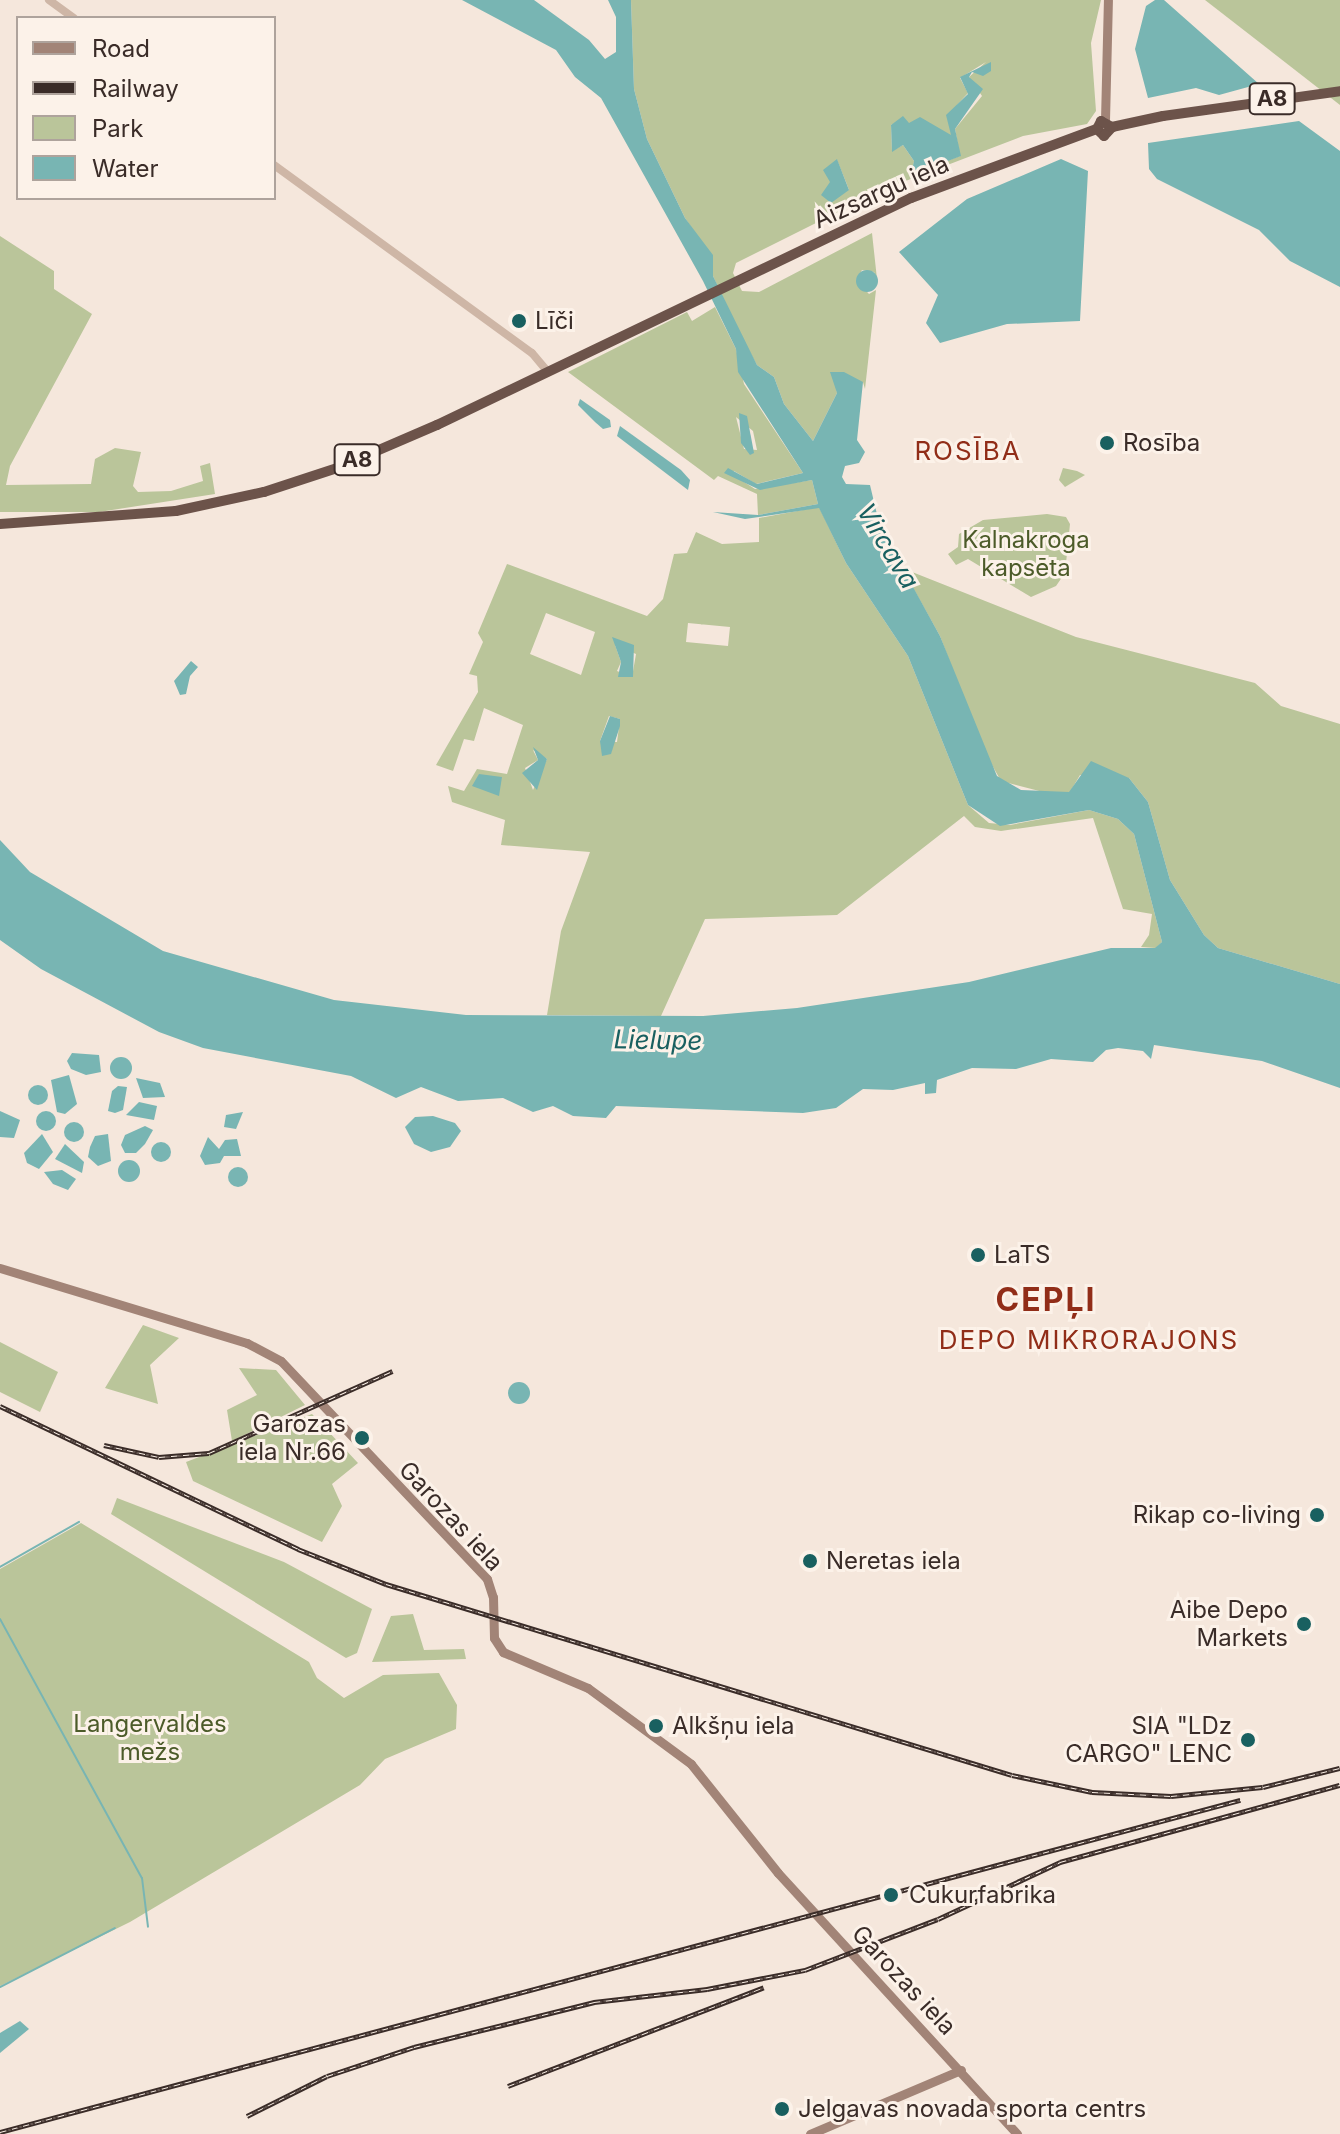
<!DOCTYPE html>
<html>
<head>
<meta charset="utf-8">
<style>
  body { margin:0 }
  #map { position:relative; width:1340px; height:2134px; overflow:hidden; background:#f5e7dc; font-family:Inter,sans-serif }
  div>[style] { position:absolute }
  [style*='--x'] { left:calc(var(--x)*1px); top:calc(var(--y)*1px); width:calc(var(--w)*1px); rotate:calc(var(--a)*1deg) }
  .green>* { inset:0; background:#bac59a }
  .water>* { inset:0; background:#78b5b3 }
  .round { border-radius:50% }
  .stream>* { height:2px; margin:-1px; padding:0 1px; transform-origin:1px; border-radius:1px; background:#78b5b3 }
  .tertiary>* { height:8px; margin:-4px; padding:0 4px; transform-origin:4px; border-radius:4px; background:#ceb6a6 }
  .secondary>* { height:9px; margin:-4.5px; padding:0 4.5px; transform-origin:4.5px; border-radius:4.5px; background:#a28477 }
  .trunk>* { height:10px; margin:-5px; padding:0 5px; transform-origin:5px; border-radius:5px; background:#6c534a }
  .rail>* { height:5px; margin-top:-2.5px; transform-origin:0; background:repeating-linear-gradient(90deg,#fcf2e9 0 6px,#3a2c28 0 12px); box-sizing:border-box; border-block:2px solid #3a2c28 }
  .dots>* { width:22px; height:22px; translate:-50% -50%; box-sizing:border-box; border:4px solid #fcf2e9; border-radius:50% }
  span { translate:-50% -50%; white-space:nowrap; text-align:center; line-height:1.15; -webkit-text-stroke:6px #fcf2e9; paint-order:stroke }
  .shield-label span { padding:2px 6px; background:#fcf2e9; border:2px solid; border-radius:6px; -webkit-text-stroke-width:0 }
  .shield-label { font-size:22px; color:#3a2c28; font-weight:700 }
  .street-label { font-size:24px; color:#3a2c28 }
  .poi-label { font-size:24px; color:#3a2c28 }
  .left { translate:0 -50%; text-align:left }
  .right { translate:-100% -50%; text-align:right }
  .park-label { font-size:24px; color:#4c5b29 }
  .neighbourhood-label { font-size:26px; color:#912d18; letter-spacing:2px }
  .water-label { font-size:26px; color:#196060; font-style:italic }
  .district-label { font-size:32px; color:#912d18; font-weight:700; letter-spacing:2px }
  .legend { position:absolute; left:16px; top:16px; width:260px; height:184px; box-sizing:border-box; background:#fcf2e9; border:2px solid #aea39c; margin:0; padding:10px 14px; list-style:none; font-size:24px; color:#3a2c28 }
  .legend li { display:flex; align-items:center; gap:16px; height:40px }
  .legend b { width:40px; border:2px solid #aea39c }
</style>
</head>
<body>
<div id="map">
  <div class="green">
    <div style="clip-path:polygon(evenodd,631px 0,1101px 0,1091px 43px,1096px 111px,1087px 124px,1023px 136px,882px 190px,736px 263px,733px 273px,742px 291px,759px 292px,872px 233px,877px 279px,874px 272px,862px 270px,856px 280px,869px 294px,876px 290px,865px 389px,863px 382px,836px 385px,837px 393px,813px 441px,784px 404px,774px 377px,757px 365px,742px 338px,713px 276px,712px 258px,685px 218px,647px 139px,634px 89px,631px 0,986px 62px,969px 77px,982px 96px,955px 129px,960px 156px,912px 174px,914px 161px,903px 145px,892px 151px,891px 125px,899px 121px,951px 136px,957px 105px,968px 93px,960px 78px,986px 62px,631px 0,837px 160px,846px 182px,849px 190px,830px 182px,837px 160px)"></div>
    <div style="clip-path:polygon(1205px 0,1340px 0,1340px 105px)"></div>
    <div style="clip-path:polygon(0 236px,54px 271px,54px 289px,92px 314px,10px 466px,6px 485px,91px 484px,95px 459px,115px 448px,141px 452px,133px 486px,138px 492px,171px 491px,203px 481px,200px 466px,210px 463px,215px 494px,99px 512px,0 512px)"></div>
    <div style="clip-path:polygon(evenodd,715px 307px,736px 349px,744px 384px,803px 473px,756px 484px,734px 471px,730px 473px,755px 489px,812px 480px,818px 504px,758px 515px,757px 494px,718px 476px,714px 480px,568px 372px,687px 312px,692px 321px,715px 307px,736px 417px,753px 431px,757px 450px,744px 449px,736px 417px)"></div>
    <div style="clip-path:polygon(1063px 468px,1077px 471px,1085px 475px,1065px 487px,1059px 480px)"></div>
    <div style="clip-path:polygon(evenodd,819px 507px,846px 563px,908px 656px,968px 805px,989px 823px,1010px 825px,1089px 810px,1118px 819px,1134px 834px,1162px 942px,1156px 948px,1141px 947px,1149px 935px,1152px 914px,1123px 909px,1093px 818px,1001px 831px,975px 827px,964px 816px,837px 915px,705px 919px,661px 1016px,547px 1015px,561px 931px,590px 852px,501px 845px,505px 820px,452px 802px,448px 786px,464px 791px,477px 769px,507px 774px,523px 725px,484px 708px,474px 741px,464px 739px,453px 771px,436px 765px,478px 692px,477px 676px,469px 674px,483px 642px,478px 633px,507px 564px,647px 616px,663px 599px,674px 554px,687px 553px,696px 532px,722px 544px,759px 542px,759px 518px,819px 507px,546px 613px,595px 632px,581px 675px,530px 654px,546px 613px,819px 507px,688px 623px,730px 627px,728px 646px,686px 642px,688px 623px,819px 507px,615px 645px,636px 654px,632px 677px,617px 671px,621px 662px,615px 645px,819px 507px,609px 716px,620px 719px,617px 742px,600px 741px,609px 716px,819px 507px,533px 750px,547px 759px,533px 790px,525px 768px,538px 760px,533px 750px)"></div>
    <div style="clip-path:polygon(1047px 514px,1066px 517px,1070px 524px,1065px 573px,1056px 586px,1031px 597px,968px 559px,956px 565px,948px 554px,958px 547px,959px 534px,983px 520px)"></div>
    <div style="clip-path:polygon(902px 568px,1076px 637px,1255px 683px,1281px 706px,1340px 724px,1340px 984px,1218px 948px,1204px 935px,1170px 880px,1148px 802px,1129px 778px,1080px 775px,1070px 792px,1047px 793px,1001px 781px,983px 749px,940px 636px)"></div>
    <div style="clip-path:polygon(143px 1325px,179px 1338px,150px 1365px,158px 1404px,105px 1388px)"></div>
    <div style="clip-path:polygon(0 1342px,58px 1372px,40px 1412px,0 1392px)"></div>
    <div style="clip-path:polygon(239px 1368px,276px 1370px,305px 1405px,232px 1441px,227px 1410px,257px 1395px)"></div>
    <div style="clip-path:polygon(312px 1414px,358px 1463px,332px 1484px,342px 1506px,322px 1542px,193px 1481px,186px 1462px)"></div>
    <div style="clip-path:polygon(117px 1498px,284px 1562px,372px 1609px,357px 1653px,346px 1658px,111px 1514px)"></div>
    <div style="clip-path:polygon(81px 1523px,309px 1662px,317px 1678px,344px 1698px,383px 1675px,439px 1673px,457px 1705px,456px 1729px,385px 1759px,360px 1785px,130px 1922px,0 1986px,0 1569px)"></div>
    <div style="clip-path:polygon(413px 1614px,424px 1650px,464px 1649px,466px 1659px,372px 1662px,391px 1616px)"></div>
  </div>
  <div class="water">
    <div style="clip-path:polygon(462px 0,534px 0,589px 40px,605px 59px,616px 52px,616px 17px,608px 0,631px 0,634px 89px,647px 139px,685px 218px,713px 255px,713px 276px,757px 365px,774px 377px,784px 404px,813px 441px,837px 393px,830px 372px,844px 372px,863px 382px,857px 440px,865px 452px,859px 463px,845px 466px,842px 477px,846px 484px,870px 485px,880px 527px,940px 636px,997px 776px,1021px 790px,1069px 792px,1091px 761px,1129px 778px,1148px 802px,1170px 880px,1204px 935px,1218px 948px,1340px 984px,1340px 1088px,1262px 1061px,1154px 1045px,1151px 1059px,1143px 1051px,1118px 1048px,1106px 1050px,1093px 1062px,1051px 1059px,1016px 1069px,972px 1068px,937px 1080px,936px 1093px,925px 1094px,925px 1083px,893px 1090px,863px 1089px,836px 1108px,803px 1113px,616px 1106px,606px 1118px,573px 1116px,553px 1106px,533px 1112px,503px 1098px,458px 1101px,421px 1087px,396px 1098px,351px 1076px,203px 1048px,159px 1032px,41px 969px,0 940px,0 840px,30px 872px,163px 951px,334px 1000px,466px 1015px,703px 1016px,797px 1008px,969px 982px,1111px 948px,1155px 948px,1162px 942px,1134px 834px,1118px 819px,1089px 810px,1000px 826px,968px 805px,908px 656px,846px 563px,819px 508px,745px 519px,713px 512px,758px 515px,818px 504px,812px 480px,760px 490px,724px 473px,728px 468px,757px 484px,803px 473px,738px 372px,736px 349px,703px 281px,601px 98px,575px 77px,556px 50px)"></div>
    <div style="clip-path:polygon(1155px 0,1164px 0,1259px 84px,1219px 95px,1196px 88px,1148px 98px,1135px 49px,1146px 6px)"></div>
    <div style="clip-path:polygon(991px 62px,991px 71px,983px 76px,972px 72px,969px 77px,983px 89px,955px 129px,961px 156px,911px 175px,914px 161px,903px 145px,892px 152px,891px 125px,903px 116px,909px 123px,920px 117px,951px 135px,946px 115px,968px 94px,960px 77px)"></div>
    <div style="clip-path:polygon(1299px 121px,1340px 151px,1340px 287px,1290px 261px,1259px 230px,1157px 179px,1149px 169px,1148px 143px)"></div>
    <div style="clip-path:polygon(837px 159px,849px 190px,831px 203px,821px 195px,830px 182px,823px 170px)"></div>
    <div style="clip-path:polygon(1061px 159px,1088px 171px,1080px 321px,1007px 324px,940px 343px,926px 323px,938px 295px,899px 252px,967px 199px)"></div>
    <div class="round" style="left:856px;top:270px;width:22px;height:22px"></div>
    <div style="clip-path:polygon(580px 399px,610px 420px,611px 427px,603px 429px,595px 422px,578px 405px)"></div>
    <div style="clip-path:polygon(739px 413px,747px 416px,754px 453px,750px 455px,741px 443px)"></div>
    <div style="clip-path:polygon(620px 426px,681px 470px,690px 480px,688px 490px,617px 436px)"></div>
    <div style="clip-path:polygon(612px 637px,634px 645px,633px 677px,618px 677px,621px 662px)"></div>
    <div style="clip-path:polygon(191px 661px,198px 667px,190px 676px,186px 694px,180px 695px,174px 681px)"></div>
    <div style="clip-path:polygon(610px 716px,620px 719px,620px 726px,611px 754px,602px 756px,600px 741px)"></div>
    <div style="clip-path:polygon(533px 747px,547px 759px,537px 790px,522px 773px,538px 760px)"></div>
    <div style="clip-path:polygon(479px 774px,502px 777px,499px 796px,472px 786px)"></div>
    <div style="clip-path:polygon(72px 1053px,99px 1055px,101px 1072px,86px 1075px,71px 1069px,67px 1061px)"></div>
    <div class="round" style="left:110px;top:1057px;width:22px;height:22px"></div>
    <div style="clip-path:polygon(69px 1075px,77px 1104px,65px 1114px,57px 1112px,51px 1080px)"></div>
    <div style="clip-path:polygon(136px 1078px,160px 1083px,165px 1097px,143px 1098px)"></div>
    <div class="round" style="left:28px;top:1085px;width:20px;height:20px"></div>
    <div style="clip-path:polygon(118px 1086px,127px 1087px,123px 1110px,115px 1113px,108px 1111px,112px 1091px)"></div>
    <div style="clip-path:polygon(139px 1102px,157px 1106px,154px 1120px,126px 1115px)"></div>
    <div style="clip-path:polygon(0 1111px,20px 1120px,14px 1138px,0 1137px)"></div>
    <div class="round" style="left:36px;top:1111px;width:20px;height:20px"></div>
    <div style="clip-path:polygon(243px 1112px,236px 1129px,224px 1127px,226px 1115px)"></div>
    <div style="clip-path:polygon(433px 1116px,455px 1123px,461px 1131px,450px 1147px,431px 1152px,414px 1144px,405px 1127px,415px 1117px)"></div>
    <div class="round" style="left:64px;top:1122px;width:20px;height:20px"></div>
    <div style="clip-path:polygon(145px 1126px,153px 1130px,145px 1144px,136px 1153px,125px 1153px,121px 1145px,125px 1135px)"></div>
    <div style="clip-path:polygon(42px 1134px,53px 1152px,39px 1169px,27px 1163px,24px 1153px)"></div>
    <div style="clip-path:polygon(108px 1134px,111px 1161px,98px 1166px,88px 1157px,90px 1147px,95px 1136px)"></div>
    <div style="clip-path:polygon(208px 1137px,219px 1149px,225px 1140px,237px 1139px,241px 1156px,224px 1156px,220px 1163px,205px 1165px,200px 1156px)"></div>
    <div class="round" style="left:151px;top:1142px;width:20px;height:20px"></div>
    <div style="clip-path:polygon(65px 1144px,84px 1162px,82px 1173px,55px 1159px)"></div>
    <div class="round" style="left:118px;top:1160px;width:22px;height:22px"></div>
    <div class="round" style="left:228px;top:1167px;width:20px;height:20px"></div>
    <div style="clip-path:polygon(62px 1170px,76px 1179px,68px 1190px,53px 1184px,44px 1172px)"></div>
    <div class="round" style="left:508px;top:1382px;width:22px;height:22px"></div>
    <div style="clip-path:polygon(20px 2021px,29px 2029px,0 2053px,0 2033px)"></div>
  </div>
  <div class="stream">
    <div style="--x:0;--y:1567;--w:91;--a:-29.7"></div>
    <div style="--x:0;--y:1619;--w:295;--a:61.3"></div>
    <div style="--x:142;--y:1878;--w:49;--a:83"></div>
    <div style="--x:0;--y:1987;--w:129;--a:-27.2"></div>
  </div>
  <div class="tertiary">
    <div style="--x:49;--y:0;--w:31;--a:36"></div>
    <div style="--x:274;--y:165;--w:319;--a:36.1"></div>
    <div style="--x:532;--y:353;--w:25;--a:50"></div>
  </div>
  <div class="secondary">
    <div style="--x:1105;--y:120;--w:120;--a:-88.6"></div>
    <div style="--x:0;--y:1268;--w:258;--a:16.9"></div>
    <div style="--x:247;--y:1343;--w:38;--a:28"></div>
    <div style="--x:281;--y:1361;--w:300;--a:46.6"></div>
    <div style="--x:487;--y:1579;--w:19;--a:72"></div>
    <div style="--x:493;--y:1597;--w:41;--a:88.6"></div>
    <div style="--x:494;--y:1638;--w:17;--a:57"></div>
    <div style="--x:503;--y:1652;--w:92;--a:23"></div>
    <div style="--x:588;--y:1688;--w:128;--a:36.4"></div>
    <div style="--x:691;--y:1764;--w:139;--a:51.4"></div>
    <div style="--x:778;--y:1873;--w:354;--a:47.5"></div>
    <div style="--x:810;--y:2134;--w:164;--a:-23"></div>
  </div>
  <div class="trunk">
    <div style="--x:1097;--y:129;--w:10;--a:45"></div>
    <div style="--x:1104;--y:136;--w:12;--a:-48"></div>
    <div style="--x:1112;--y:127;--w:52;--a:-12.2"></div>
    <div style="--x:1163;--y:116;--w:179;--a:-8"></div>
    <div style="--x:0;--y:524;--w:176;--a:-4.2"></div>
    <div style="--x:176;--y:511;--w:90;--a:-12.2"></div>
    <div style="--x:264;--y:492;--w:77;--a:-18.2"></div>
    <div style="--x:337;--y:468;--w:109;--a:-23.3"></div>
    <div style="--x:437;--y:425;--w:526;--a:-25.59"></div>
    <div style="--x:911;--y:198;--w:198;--a:-20.4"></div>
    <div style="--x:1097;--y:129;--w:9;--a:-63"></div>
    <div style="--x:1101;--y:121;--w:13;--a:29"></div>
  </div>
  <div class="rail">
    <div style="--x:0;--y:1406;--w:331;--a:25.6"></div>
    <div style="--x:298;--y:1549;--w:95;--a:21.7"></div>
    <div style="--x:386;--y:1584;--w:654;--a:16.97"></div>
    <div style="--x:1012;--y:1775;--w:82;--a:12"></div>
    <div style="--x:1092;--y:1792;--w:79;--a:2.9"></div>
    <div style="--x:1171;--y:1796;--w:92;--a:-5.6"></div>
    <div style="--x:1263;--y:1787;--w:79;--a:-13.9"></div>
    <div style="--x:104;--y:1445;--w:56;--a:12.3"></div>
    <div style="--x:159;--y:1457;--w:50;--a:-4.6"></div>
    <div style="--x:209;--y:1453;--w:201;--a:-24.1"></div>
    <div style="--x:508;--y:2086;--w:274;--a:-21.1"></div>
    <div style="--x:247;--y:2116;--w:89;--a:-26.6"></div>
    <div style="--x:327;--y:2076;--w:92;--a:-18.4"></div>
    <div style="--x:414;--y:2047;--w:186;--a:-14"></div>
    <div style="--x:594;--y:2002;--w:114;--a:-6.6"></div>
    <div style="--x:707;--y:1989;--w:100;--a:-11"></div>
    <div style="--x:805;--y:1970;--w:142;--a:-21"></div>
    <div style="--x:938;--y:1919;--w:135;--a:-25"></div>
    <div style="--x:1060;--y:1862;--w:290;--a:-15.4"></div>
    <div style="--x:0;--y:2132;--w:1284;--a:-14.99"></div>
  </div>
  <div class="dots">
    <div style="left:519px;top:321px;background:#196060"></div>
    <div style="left:1107px;top:443px;background:#196060"></div>
    <div style="left:978px;top:1255px;background:#196060"></div>
    <div style="left:362px;top:1438px;background:#196060"></div>
    <div style="left:1317px;top:1515px;background:#196060"></div>
    <div style="left:810px;top:1561px;background:#196060"></div>
    <div style="left:1304px;top:1624px;background:#196060"></div>
    <div style="left:656px;top:1726px;background:#196060"></div>
    <div style="left:1248px;top:1740px;background:#196060"></div>
    <div style="left:891px;top:1895px;background:#196060"></div>
    <div style="left:782px;top:2109px;background:#196060"></div>
  </div>
  <div class="shield-label">
    <span style="left:1272px;top:99px">A8</span>
    <span style="left:357px;top:460px">A8</span>
  </div>
  <div class="street-label">
    <span style="left:881px;top:192px;rotate:-24deg">Aizsargu iela</span>
    <span style="left:451px;top:1516px;rotate:47deg">Garozas iela</span>
    <span style="left:904px;top:1980px;rotate:47deg">Garozas iela</span>
  </div>
  <div class="poi-label">
    <span class="left" style="left:535px;top:321px">Līči</span>
    <span class="left" style="left:1123px;top:443px">Rosība</span>
    <span class="left" style="left:994px;top:1255px">LaTS</span>
    <span class="right" style="left:346px;top:1438px">Garozas<br>iela Nr.66</span>
    <span class="right" style="left:1301px;top:1515px">Rikap co-living</span>
    <span class="left" style="left:826px;top:1561px">Neretas iela</span>
    <span class="right" style="left:1288px;top:1624px">Aibe Depo<br>Markets</span>
    <span class="left" style="left:672px;top:1726px">Alkšņu iela</span>
    <span class="right" style="left:1232px;top:1740px">SIA "LDz<br>CARGO" LENC</span>
    <span class="left" style="left:909px;top:1895px">Cukurfabrika</span>
    <span class="left" style="left:798px;top:2109px">Jelgavas novada sporta centrs</span>
  </div>
  <div class="park-label">
    <span style="left:1026px;top:554px">Kalnakroga<br>kapsēta</span>
    <span style="left:150px;top:1738px">Langervaldes<br>mežs</span>
  </div>
  <div class="neighbourhood-label">
    <span style="left:968px;top:451px">ROSĪBA</span>
    <span style="left:1089px;top:1340px">DEPO MIKRORAJONS</span>
  </div>
  <div class="water-label">
    <span style="left:888px;top:546px;rotate:59deg">Vircava</span>
    <span style="left:658px;top:1040px;rotate:1deg">Lielupe</span>
  </div>
  <div class="district-label">
    <span style="left:1046px;top:1300px">CEPĻI</span>
  </div>
  <ul class="legend">
  <li><b style="height:10px;background:#a28477"></b>Road</li>
  <li><b style="height:10px;background:#3a2c28"></b>Railway</li>
  <li><b style="height:22px;background:#bac59a"></b>Park</li>
  <li><b style="height:22px;background:#78b5b3"></b>Water</li>
  </ul>
</div>
</body>
</html>
